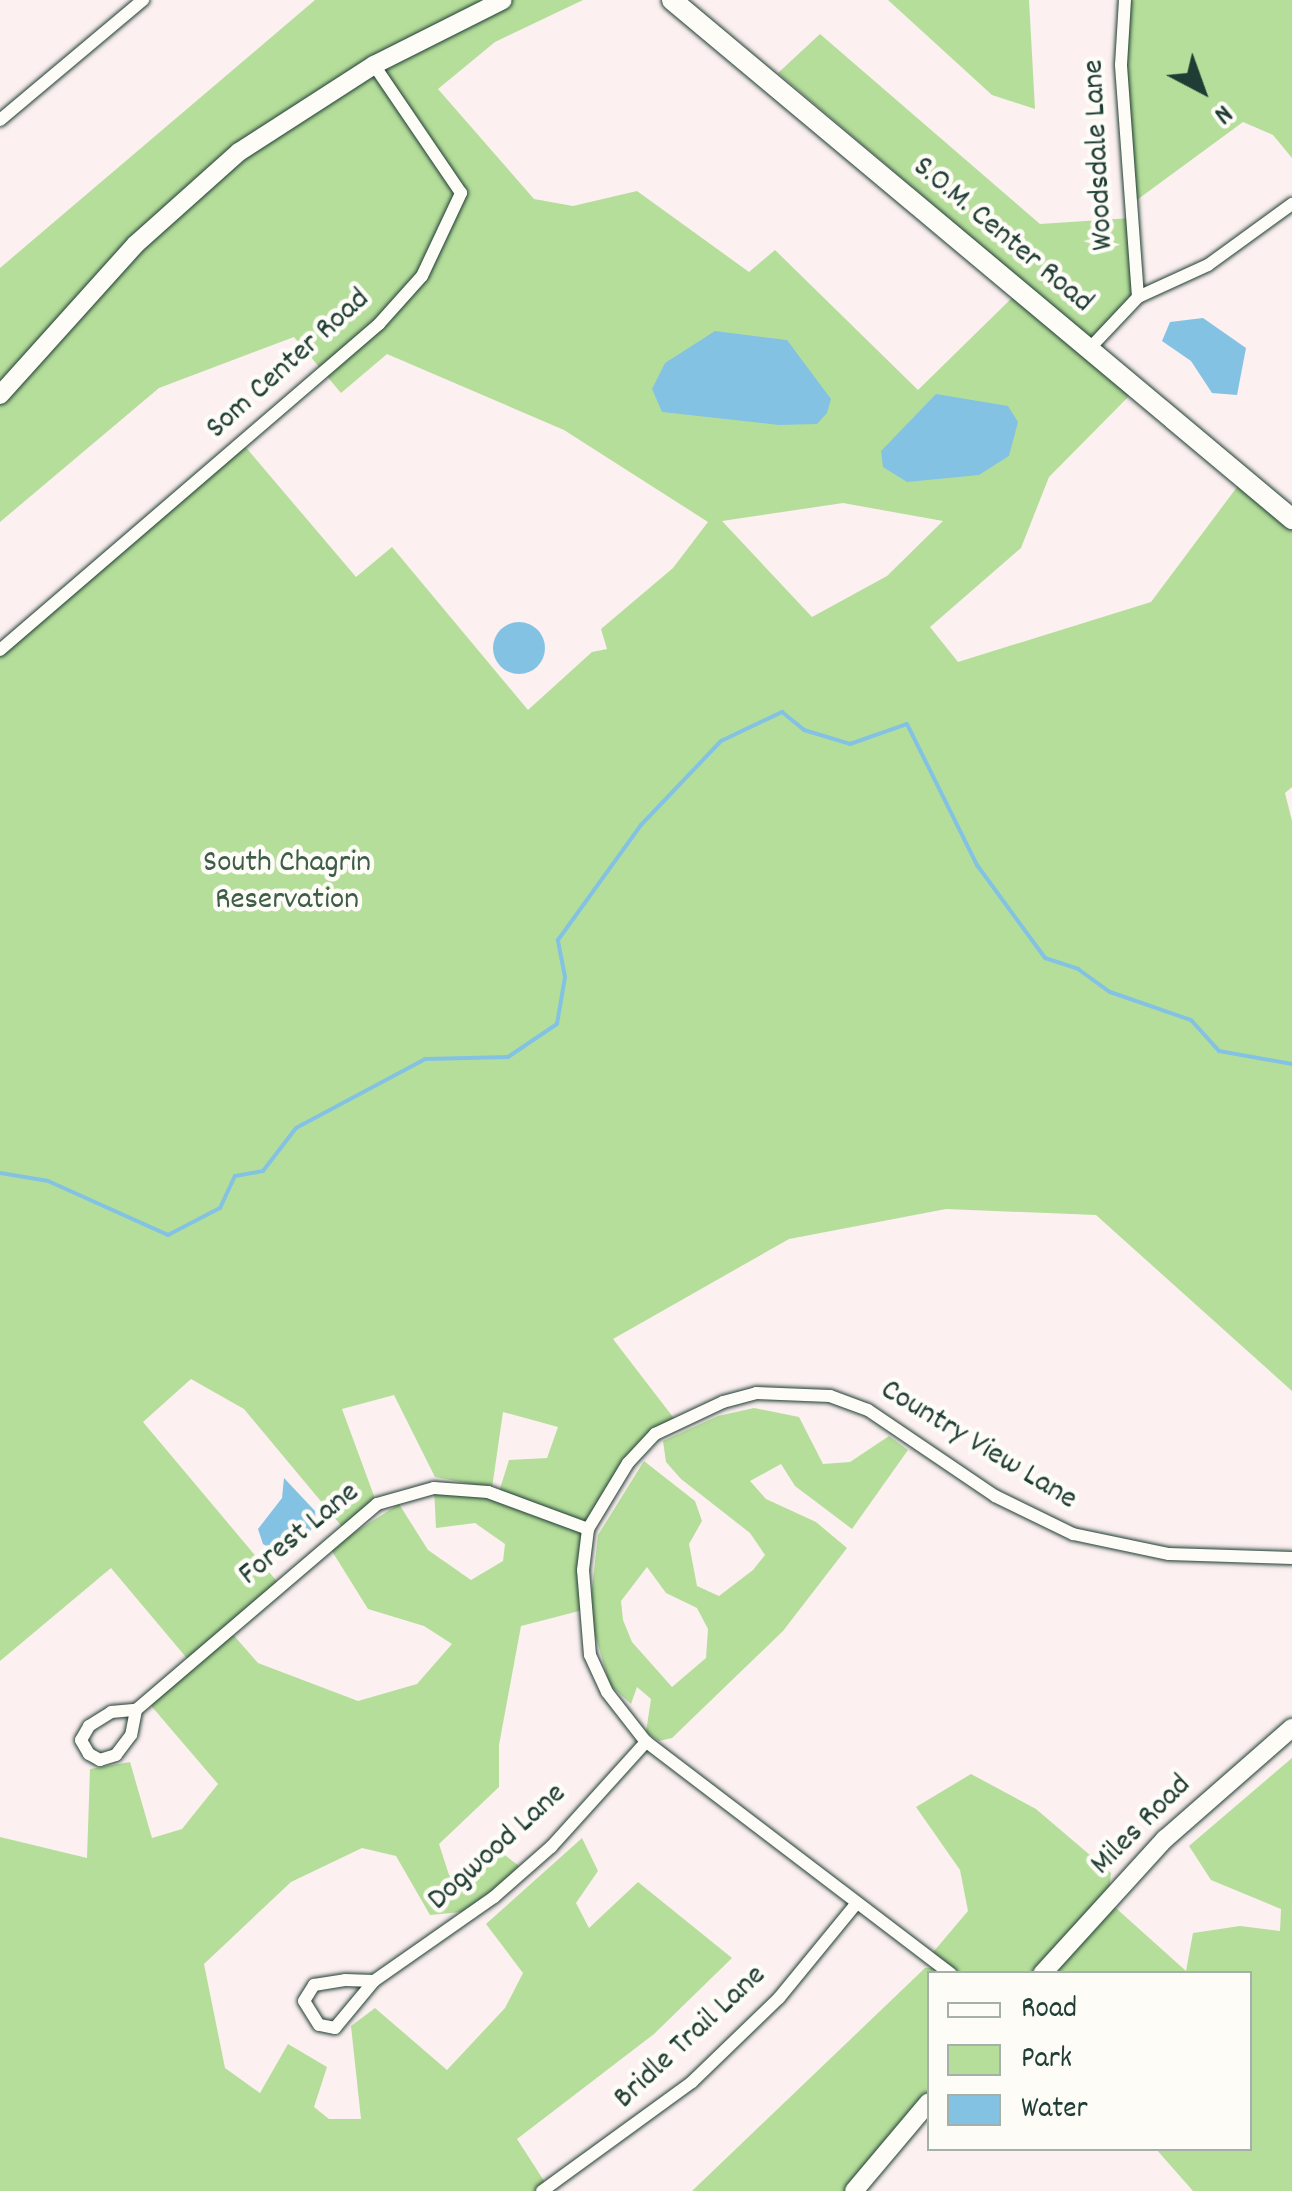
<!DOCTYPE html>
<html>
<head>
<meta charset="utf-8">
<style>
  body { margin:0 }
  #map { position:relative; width:1292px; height:2191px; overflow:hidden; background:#fcf0f0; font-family:Dekko,sans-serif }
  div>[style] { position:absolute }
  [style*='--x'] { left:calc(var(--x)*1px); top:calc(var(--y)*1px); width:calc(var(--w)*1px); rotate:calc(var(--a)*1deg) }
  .green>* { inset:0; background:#b6de9b }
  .water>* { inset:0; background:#84c2e4 }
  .round { border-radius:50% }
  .stream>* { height:4px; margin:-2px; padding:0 2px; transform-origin:2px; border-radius:2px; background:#84c2e4 }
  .roads { filter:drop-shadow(0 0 2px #1f3d34) drop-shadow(0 0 2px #1f3d34) }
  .street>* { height:12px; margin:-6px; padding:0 6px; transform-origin:6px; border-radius:6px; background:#fdfcf7 }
  .secondary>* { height:18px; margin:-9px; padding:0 9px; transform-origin:9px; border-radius:9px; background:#fdfcf7 }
  .primary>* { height:20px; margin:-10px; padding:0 10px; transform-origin:10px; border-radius:10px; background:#fdfcf7 }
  span { translate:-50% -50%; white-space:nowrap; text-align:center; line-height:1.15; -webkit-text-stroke:9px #fdfcf7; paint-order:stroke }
  .street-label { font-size:32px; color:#1f3d34 }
  .park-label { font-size:32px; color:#3d5d49 }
  .legend { position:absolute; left:927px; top:1971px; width:325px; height:180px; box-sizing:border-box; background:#fdfcf7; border:2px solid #a4b0a9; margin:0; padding:12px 18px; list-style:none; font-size:30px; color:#1f3d34 }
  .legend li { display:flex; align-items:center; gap:20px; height:50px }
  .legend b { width:50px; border:2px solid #a4b0a9 }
  .north { position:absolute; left:1152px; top:40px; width:100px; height:100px; -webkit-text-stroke:8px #fdfcf7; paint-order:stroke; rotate:139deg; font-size:28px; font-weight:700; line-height:40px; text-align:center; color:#1f3d34 }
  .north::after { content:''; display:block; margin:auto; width:35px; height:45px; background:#1f3d34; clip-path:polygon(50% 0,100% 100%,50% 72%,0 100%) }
</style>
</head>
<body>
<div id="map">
  <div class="green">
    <div style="clip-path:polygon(evenodd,315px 0,583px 0,495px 42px,438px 89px,534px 199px,573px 206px,637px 191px,749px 272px,775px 250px,918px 390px,1020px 290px,1136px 389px,1049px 477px,1021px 548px,930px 627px,958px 662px,1151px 602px,1243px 479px,1292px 519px,1292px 787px,1285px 793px,1292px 821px,1292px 1391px,1096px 1215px,946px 1209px,789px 1239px,613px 1339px,676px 1421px,655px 1434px,588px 1529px,583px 1610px,521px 1626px,499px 1745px,499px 1787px,439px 1844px,449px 1875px,461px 1879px,501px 1852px,519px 1866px,496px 1891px,461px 1912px,430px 1915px,396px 1856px,362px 1848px,291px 1882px,204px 1964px,225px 2068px,260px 2093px,288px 2044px,327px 2067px,314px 2107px,329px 2119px,361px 2119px,351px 2026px,375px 2008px,447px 2070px,505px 2008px,523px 1973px,486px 1924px,582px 1838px,598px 1871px,576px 1903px,589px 1928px,638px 1882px,732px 1958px,654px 2034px,517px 2139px,548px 2187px,542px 2191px,0 2191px,0 1837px,87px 1858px,90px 1769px,130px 1762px,152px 1838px,182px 1829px,218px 1784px,147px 1701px,190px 1662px,111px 1568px,0 1661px,0 650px,243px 444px,356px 577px,392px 547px,528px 710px,592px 652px,607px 649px,601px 629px,673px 568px,708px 522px,564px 430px,387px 354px,341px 393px,294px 337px,159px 388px,0 522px,0 268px,315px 0,843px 503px,943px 521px,887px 576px,812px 617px,722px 521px,843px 503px,315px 0,191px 1379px,244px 1409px,344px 1529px,377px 1504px,342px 1409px,394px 1395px,435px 1477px,492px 1488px,503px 1412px,558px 1427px,547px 1458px,509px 1460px,498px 1495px,434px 1488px,436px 1528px,475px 1523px,505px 1544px,503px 1561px,471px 1580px,428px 1550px,399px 1504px,330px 1548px,368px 1609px,424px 1626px,452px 1644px,417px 1684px,358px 1701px,258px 1663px,229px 1630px,280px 1585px,143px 1422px,191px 1379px)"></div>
    <div style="clip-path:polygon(888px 0,1029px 0,1035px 109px,992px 95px)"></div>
    <div style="clip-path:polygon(1125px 0,1292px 0,1292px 158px,1273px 135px,1243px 122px,1130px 205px)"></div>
    <div style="clip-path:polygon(820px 34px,1040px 224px,1131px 218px,1138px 297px,1095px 342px,778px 73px)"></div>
    <div style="clip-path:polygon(evenodd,754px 1408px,799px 1417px,823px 1464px,850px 1462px,889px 1436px,908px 1450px,852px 1529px,795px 1486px,781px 1464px,750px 1481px,766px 1499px,816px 1522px,847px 1548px,783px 1631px,672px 1738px,659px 1741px,646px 1732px,651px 1699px,637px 1687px,631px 1704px,610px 1685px,589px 1615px,598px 1535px,644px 1461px,695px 1501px,702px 1521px,689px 1544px,697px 1586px,719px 1596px,753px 1570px,765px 1555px,750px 1533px,681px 1479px,666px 1462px,663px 1441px,718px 1416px,754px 1408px,647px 1567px,666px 1593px,697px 1608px,708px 1629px,706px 1658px,672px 1687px,632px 1642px,623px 1620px,621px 1601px,647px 1567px)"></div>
    <div style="clip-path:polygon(1292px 1758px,1292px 2191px,1193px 2191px,1156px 2149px,1250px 2148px,1250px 1974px,1042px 1973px,929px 1974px,929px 2102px,854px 2191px,692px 2191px,925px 1968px,941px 1967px,929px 1957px,968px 1911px,960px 1870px,916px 1807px,971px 1774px,1036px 1809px,1111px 1873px,1108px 1901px,1186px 1971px,1193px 1933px,1240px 1926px,1280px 1931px,1281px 1909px,1211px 1880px,1189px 1846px)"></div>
  </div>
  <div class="water">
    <div style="clip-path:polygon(1203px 318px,1246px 348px,1237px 395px,1212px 393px,1191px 361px,1162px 341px,1170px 322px)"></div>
    <div style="clip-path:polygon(715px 331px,787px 340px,831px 399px,827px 413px,817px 424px,779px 425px,662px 412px,652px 389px,665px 363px)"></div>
    <div style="clip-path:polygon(936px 394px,1008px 406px,1018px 422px,1009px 456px,979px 475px,907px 482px,883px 467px,881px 451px)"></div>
    <div class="round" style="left:493px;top:622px;width:52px;height:52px"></div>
    <div style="clip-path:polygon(284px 1478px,315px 1511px,316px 1523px,298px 1548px,278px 1553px,263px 1544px,258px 1529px,282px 1498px)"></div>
  </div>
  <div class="stream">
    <div style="--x:0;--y:1173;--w:49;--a:9.5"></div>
    <div style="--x:48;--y:1181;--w:132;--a:24.2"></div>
    <div style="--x:168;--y:1235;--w:59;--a:-27.4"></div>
    <div style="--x:220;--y:1208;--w:35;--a:-65"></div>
    <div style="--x:235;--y:1176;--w:28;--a:-10"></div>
    <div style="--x:263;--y:1171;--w:54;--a:-52.5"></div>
    <div style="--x:296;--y:1128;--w:146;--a:-28.1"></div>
    <div style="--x:425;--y:1059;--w:83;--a:-1.4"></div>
    <div style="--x:508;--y:1057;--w:59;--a:-34"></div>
    <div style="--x:557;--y:1024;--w:48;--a:-80.3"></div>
    <div style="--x:565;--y:977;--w:38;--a:-101"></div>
    <div style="--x:558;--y:940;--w:142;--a:-54.2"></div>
    <div style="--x:641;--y:825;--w:116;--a:-46.4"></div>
    <div style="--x:721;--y:741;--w:68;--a:-25.4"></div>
    <div style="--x:782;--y:712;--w:28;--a:39"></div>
    <div style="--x:804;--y:730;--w:48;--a:16.9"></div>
    <div style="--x:850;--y:744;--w:60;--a:-19.3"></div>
    <div style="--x:907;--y:724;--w:157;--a:63.6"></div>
    <div style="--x:977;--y:865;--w:115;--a:53.8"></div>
    <div style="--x:1045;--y:958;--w:35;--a:18"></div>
    <div style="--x:1078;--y:969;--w:39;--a:36"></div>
    <div style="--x:1110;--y:992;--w:86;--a:19.1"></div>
    <div style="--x:1191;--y:1020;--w:42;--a:47.9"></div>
    <div style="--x:1219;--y:1051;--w:74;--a:10.1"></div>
  </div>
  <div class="roads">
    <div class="street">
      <div style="--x:0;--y:120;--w:187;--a:-40"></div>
      <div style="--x:1138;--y:297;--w:77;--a:-24.6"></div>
      <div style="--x:1208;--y:265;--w:104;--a:-36"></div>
      <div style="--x:1090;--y:348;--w:70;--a:-46.7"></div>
      <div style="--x:1138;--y:297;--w:233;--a:-94.2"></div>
      <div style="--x:1121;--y:65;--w:65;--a:-86.5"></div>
      <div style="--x:0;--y:650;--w:500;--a:-40.7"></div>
      <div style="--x:379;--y:324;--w:64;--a:-48.1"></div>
      <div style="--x:422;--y:276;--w:92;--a:-64.8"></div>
      <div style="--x:461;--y:193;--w:155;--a:-124.2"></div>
      <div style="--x:136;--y:1710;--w:317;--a:-40.5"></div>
      <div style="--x:377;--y:1504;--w:59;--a:-15.7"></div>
      <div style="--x:434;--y:1488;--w:54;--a:4.2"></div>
      <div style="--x:488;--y:1492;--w:107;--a:20.3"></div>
      <div style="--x:136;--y:1710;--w:25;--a:101"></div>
      <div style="--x:131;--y:1735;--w:25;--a:127"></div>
      <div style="--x:116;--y:1755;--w:17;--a:163"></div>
      <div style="--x:100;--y:1760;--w:13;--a:-151"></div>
      <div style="--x:89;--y:1754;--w:16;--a:-120"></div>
      <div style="--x:81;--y:1740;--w:16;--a:-60"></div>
      <div style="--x:89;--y:1726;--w:26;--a:-32"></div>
      <div style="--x:111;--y:1712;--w:25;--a:-5"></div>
      <div style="--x:951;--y:1974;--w:383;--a:-142.7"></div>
      <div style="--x:646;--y:1742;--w:63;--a:-128"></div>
      <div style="--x:607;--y:1692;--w:41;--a:-114.7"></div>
      <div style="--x:590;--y:1655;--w:85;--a:-94.7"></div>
      <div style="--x:583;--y:1570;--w:41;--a:-83"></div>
      <div style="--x:588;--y:1529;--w:77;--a:-58.8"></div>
      <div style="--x:628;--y:1463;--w:40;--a:-47"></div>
      <div style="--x:655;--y:1434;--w:75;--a:-25.2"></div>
      <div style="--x:723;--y:1402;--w:34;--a:-15"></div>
      <div style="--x:756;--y:1393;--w:74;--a:2.3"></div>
      <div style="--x:830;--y:1396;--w:40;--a:20.2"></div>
      <div style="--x:868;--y:1410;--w:153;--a:34.1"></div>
      <div style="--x:995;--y:1496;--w:87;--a:26"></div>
      <div style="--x:1073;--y:1534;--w:98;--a:11.8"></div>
      <div style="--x:1169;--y:1554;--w:123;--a:1.9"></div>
      <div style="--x:345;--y:1980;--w:29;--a:2"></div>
      <div style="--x:374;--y:1981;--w:61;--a:129.7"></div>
      <div style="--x:335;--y:2028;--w:16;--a:-169"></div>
      <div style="--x:319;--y:2025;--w:28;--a:-122"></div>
      <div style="--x:304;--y:2001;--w:19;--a:-58"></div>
      <div style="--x:314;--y:1985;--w:31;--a:-9"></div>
      <div style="--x:374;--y:1981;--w:146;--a:-35"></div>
      <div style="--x:494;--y:1897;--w:76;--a:-41.3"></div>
      <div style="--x:551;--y:1847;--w:142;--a:-47.9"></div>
      <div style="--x:542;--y:2191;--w:185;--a:-36"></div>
      <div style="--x:692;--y:2082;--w:121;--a:-44"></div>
      <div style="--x:779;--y:1998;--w:122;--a:-50.7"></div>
    </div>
    <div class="secondary">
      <div style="--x:0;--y:395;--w:203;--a:-48"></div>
      <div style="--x:136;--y:244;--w:138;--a:-41.8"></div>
      <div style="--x:239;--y:152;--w:161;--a:-32.8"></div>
      <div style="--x:374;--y:65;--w:144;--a:-26.7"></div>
      <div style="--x:1042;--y:1974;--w:183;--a:-47.7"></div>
      <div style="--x:1165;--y:1839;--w:169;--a:-41.2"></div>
      <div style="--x:854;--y:2191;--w:116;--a:-49.9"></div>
    </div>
    <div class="primary">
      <div style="--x:672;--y:0;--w:809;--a:39.93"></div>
    </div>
  </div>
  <div class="street-label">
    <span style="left:1100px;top:155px;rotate:-93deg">Woodsdale Lane</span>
    <span style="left:1002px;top:236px;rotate:40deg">S.O.M. Center Road</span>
    <span style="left:289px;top:365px;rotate:-42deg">Som Center Road</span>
    <span style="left:978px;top:1446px;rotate:31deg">Country View Lane</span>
    <span style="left:300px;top:1535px;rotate:-39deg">Forest Lane</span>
    <span style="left:1142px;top:1826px;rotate:-45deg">Miles Road</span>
    <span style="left:498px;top:1848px;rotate:-42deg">Dogwood Lane</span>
    <span style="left:691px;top:2038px;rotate:-43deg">Bridle Trail Lane</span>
  </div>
  <div class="park-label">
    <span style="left:287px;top:883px">South Chagrin<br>Reservation</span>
  </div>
  <ul class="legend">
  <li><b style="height:12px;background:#fdfcf7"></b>Road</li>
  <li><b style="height:28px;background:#b6de9b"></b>Park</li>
  <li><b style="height:28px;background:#84c2e4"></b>Water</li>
  </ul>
  <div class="north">N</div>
</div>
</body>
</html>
